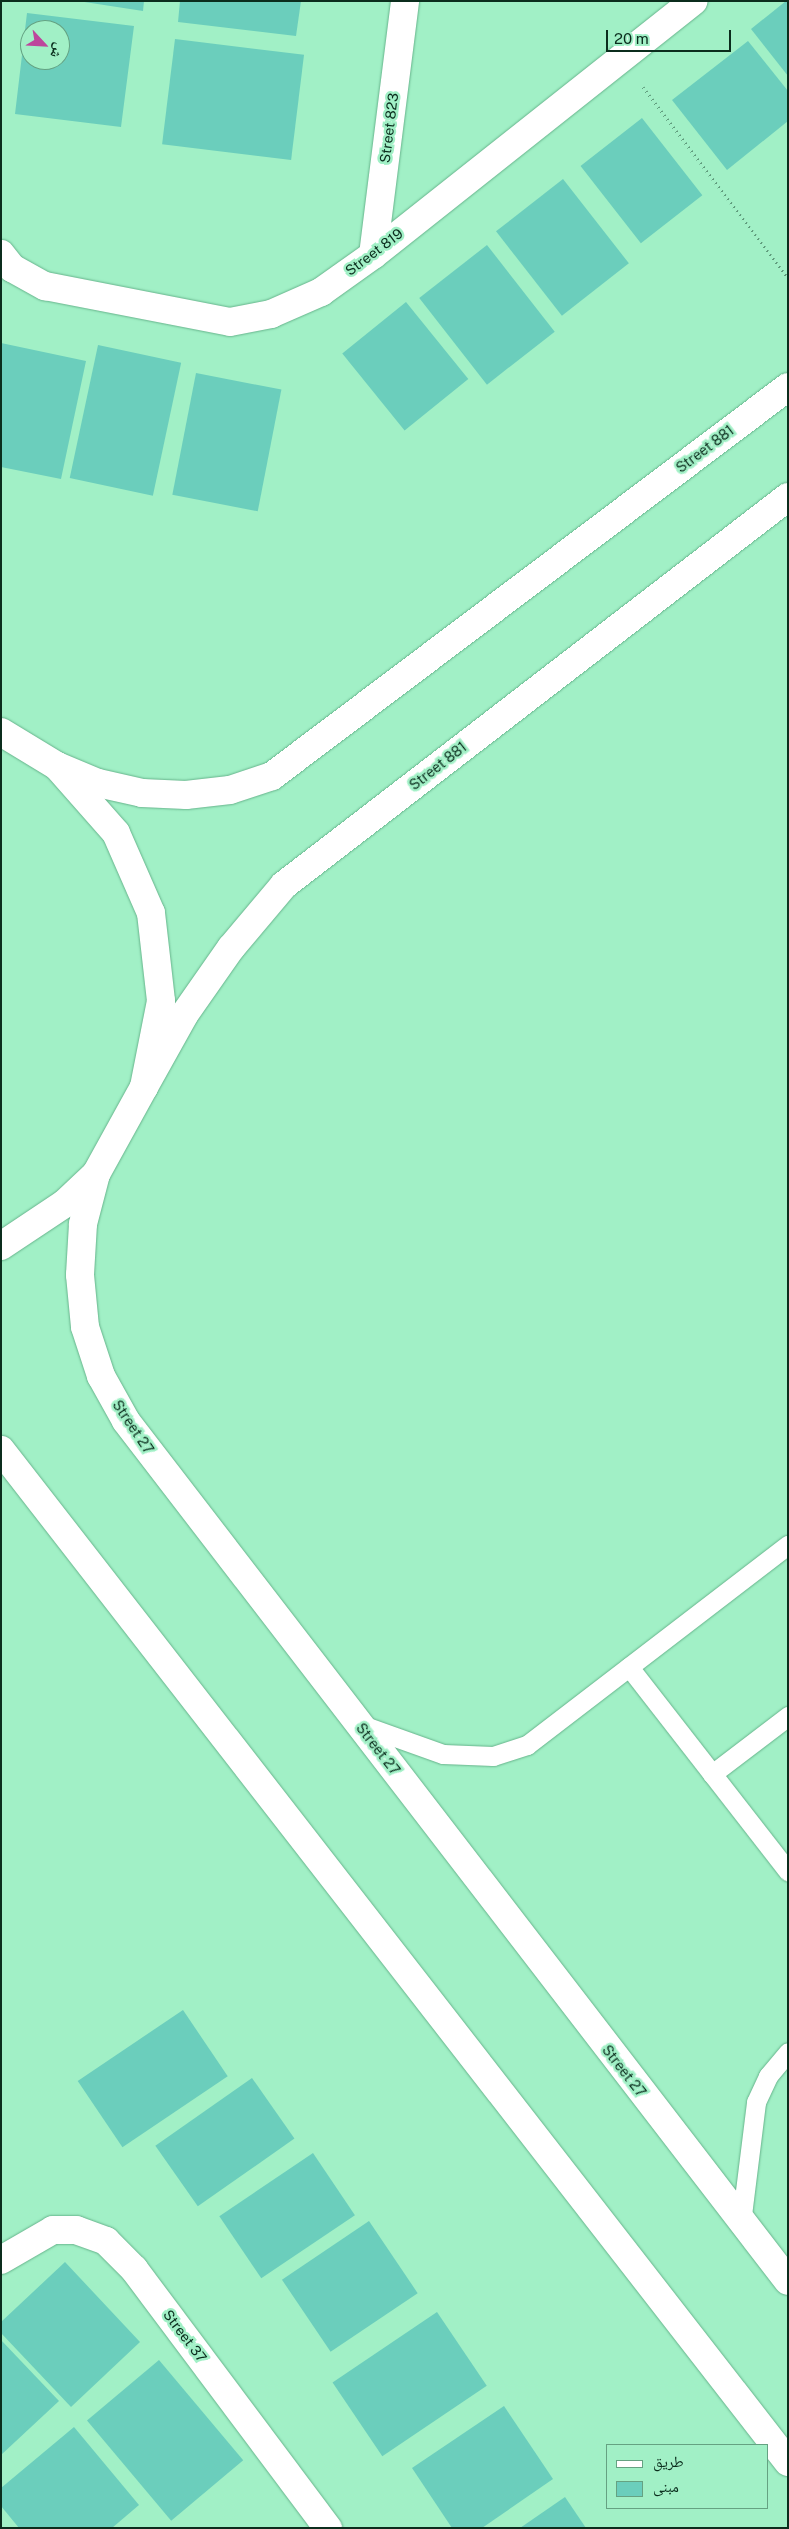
<!DOCTYPE html>
<html>
<head>
<meta charset="utf-8">
<style>
  body { margin:0 }
  #map { position:relative; width:789px; height:2529px; overflow:hidden; background:#a1f0c6; font-family:"Public Sans","Noto Naskh Arabic",sans-serif }
  div>[style] { position:absolute }
  [style*='--x'] { left:calc(var(--x)*1px); top:calc(var(--y)*1px); width:calc(var(--w)*1px); rotate:calc(var(--a)*1deg) }
  .building>* { inset:0; background:#6bcebc; transform-origin:0 0 }
  .path>* { height:3px; margin-top:-1.5px; transform-origin:0; background:repeating-linear-gradient(90deg,#609c7d 0 1px,transparent 0 5px) }
  .roads { filter:drop-shadow(0 0 1px #67b48c) drop-shadow(0 0 1px #67b48c) }
  .lane>* { height:19px; margin:-9.5px; padding:0 9.5px; transform-origin:9.5px; border-radius:9.5px; background:#fff }
  .street>* { height:28px; margin:-14px; padding:0 14px; transform-origin:14px; border-radius:14px; background:#fff }
  .secondary>* { height:28px; margin:-14px; padding:0 14px; transform-origin:14px; border-radius:14px; background:#fff }
  span { translate:-50% -50%; white-space:nowrap; text-align:center; line-height:1.15; -webkit-text-stroke:5px #a1f0c6; paint-order:stroke }
  .street-label { font-size:14px; color:#0b2d1d }
  .frame { position:absolute; inset:0; border:2px solid #0b2d1d; pointer-events:none }
  .legend { position:absolute; left:606px; top:2444px; width:162px; height:65px; box-sizing:border-box; background:#a1f0c6; border:1px solid #65a282; margin:0; padding:6px 9px; list-style:none; font-size:15px; color:#0b2d1d }
  .legend li { display:flex; align-items:center; gap:10px; height:25px }
  .legend b { width:25px; border:1px solid #65a282 }
  .north { position:absolute; left:20px; top:20px; width:50px; height:50px; box-sizing:border-box; background:#a1f0c6; border:1px solid #65a282; border-radius:50%; rotate:115deg; font-size:14px; font-weight:700; line-height:20px; text-align:center; color:#0b2d1d }
  .north::after { content:''; display:block; margin:auto; width:18px; height:22px; background:#bd469c; clip-path:polygon(50% 0,100% 100%,50% 72%,0 100%) }
  .scale { position:absolute; left:606px; top:30px; width:125px; height:22px; box-sizing:border-box; border:2px solid #0b2d1d; border-top:0; padding-left:6px; font-size:15px; line-height:18px; white-space:nowrap; color:#0b2d1d; -webkit-text-stroke:4px #a1f0c6; paint-order:stroke }
</style>
</head>
<body>
<div id="map">
  <div class="building">
    <div style="clip-path:polygon(78px 1px,144px 1px,143px 11px)"></div>
    <div style="clip-path:polygon(180px 1px,301px 1px,296px 36px,178px 22px)"></div>
    <div style="clip-path:polygon(786px 1px,788px 1px,788px 76px,751px 29px)"></div>
    <div style="clip-path:polygon(evenodd,27px 13px,134px 26px,121px 127px,15px 114px,27px 13px,30px 30px,60px 30px,60px 60px,30px 60px,30px 30px)"></div>
    <div style="left:175px;top:39px;width:130px;height:106px;rotate:7deg"></div>
    <div style="clip-path:polygon(748px 41px,788px 91px,788px 121px,727px 170px,672px 100px)"></div>
    <div style="left:642px;top:118px;width:98px;height:78px;rotate:52deg"></div>
    <div style="left:563px;top:179px;width:107px;height:85px;rotate:52deg"></div>
    <div style="left:487px;top:245px;width:110px;height:86px;rotate:52deg"></div>
    <div style="left:406px;top:302px;width:99px;height:82px;rotate:51deg"></div>
    <div style="clip-path:polygon(1px 343px,86px 361px,61px 479px,1px 467px)"></div>
    <div style="left:98px;top:345px;width:85px;height:136px;rotate:12deg"></div>
    <div style="left:196px;top:373px;width:87px;height:124px;rotate:11deg"></div>
    <div style="left:183px;top:2010px;width:80px;height:127px;rotate:56deg"></div>
    <div style="left:252px;top:2078px;width:74px;height:118px;rotate:55deg"></div>
    <div style="left:313px;top:2153px;width:75px;height:113px;rotate:56deg"></div>
    <div style="left:369px;top:2221px;width:87px;height:105px;rotate:56deg"></div>
    <div style="clip-path:polygon(65px 2262px,140px 2342px,71px 2407px,1px 2333px,1px 2322px)"></div>
    <div style="left:437px;top:2312px;width:89px;height:126px;rotate:56deg"></div>
    <div style="clip-path:polygon(1px 2340px,59px 2401px,1px 2455px)"></div>
    <div style="left:159px;top:2360px;width:131px;height:94px;rotate:50deg"></div>
    <div style="clip-path:polygon(504px 2406px,553px 2479px,482px 2528px,452px 2528px,412px 2468px)"></div>
    <div style="clip-path:polygon(74px 2427px,139px 2505px,112px 2528px,19px 2528px,1px 2506px,1px 2488px)"></div>
    <div style="clip-path:polygon(565px 2497px,586px 2528px,520px 2528px)"></div>
  </div>
  <div class="path">
    <div style="--x:643;--y:87;--w:240;--a:52.8"></div>
  </div>
  <div class="roads">
    <div class="lane">
      <div style="--x:629;--y:1667;--w:259;--a:52.1"></div>
      <div style="--x:359;--y:1724;--w:89;--a:19.7"></div>
      <div style="--x:443;--y:1754;--w:50;--a:2.3"></div>
      <div style="--x:493;--y:1756;--w:36;--a:-18"></div>
      <div style="--x:527;--y:1745;--w:329;--a:-37.5"></div>
      <div style="--x:712;--y:1774;--w:96;--a:-37.3"></div>
      <div style="--x:741;--y:2223;--w:122;--a:-82.9"></div>
      <div style="--x:756;--y:2102;--w:29;--a:-65"></div>
      <div style="--x:768;--y:2076;--w:31;--a:-50"></div>
    </div>
    <div class="street">
      <div style="--x:1;--y:254;--w:18;--a:52"></div>
      <div style="--x:12;--y:268;--w:38;--a:29"></div>
      <div style="--x:45;--y:286;--w:188;--a:11"></div>
      <div style="--x:230;--y:322;--w:42;--a:-11"></div>
      <div style="--x:271;--y:314;--w:55;--a:-23.7"></div>
      <div style="--x:321;--y:292;--w:64;--a:-35.4"></div>
      <div style="--x:373;--y:255;--w:409;--a:-38.4"></div>
      <div style="--x:373;--y:255;--w:256;--a:-82.8"></div>
      <div style="--x:1;--y:2260;--w:60;--a:-30"></div>
      <div style="--x:53;--y:2230;--w:23;--a:0"></div>
      <div style="--x:76;--y:2230;--w:32;--a:20"></div>
      <div style="--x:106;--y:2241;--w:40;--a:45"></div>
      <div style="--x:134;--y:2269;--w:324;--a:53.2"></div>
    </div>
    <div class="secondary">
      <div style="--x:1;--y:732;--w:66;--a:31.3"></div>
      <div style="--x:57;--y:766;--w:89;--a:48.6"></div>
      <div style="--x:116;--y:833;--w:87;--a:66.4"></div>
      <div style="--x:151;--y:913;--w:89;--a:83.5"></div>
      <div style="--x:161;--y:1001;--w:88;--a:101.2"></div>
      <div style="--x:144;--y:1087;--w:99;--a:118.9"></div>
      <div style="--x:96;--y:1174;--w:44;--a:136.8"></div>
      <div style="--x:64;--y:1204;--w:76;--a:146.3"></div>
      <div style="--x:57;--y:766;--w:44;--a:22.5"></div>
      <div style="--x:98;--y:783;--w:45;--a:12.8"></div>
      <div style="--x:142;--y:793;--w:44;--a:2.6"></div>
      <div style="--x:186;--y:795;--w:44;--a:-6.5"></div>
      <div style="--x:230;--y:790;--w:44;--a:-18.4"></div>
      <div style="--x:272;--y:776;--w:646;--a:-37.01"></div>
      <div style="--x:144;--y:1087;--w:82;--a:-60.9"></div>
      <div style="--x:184;--y:1015;--w:82;--a:-55"></div>
      <div style="--x:231;--y:948;--w:82;--a:-49.9"></div>
      <div style="--x:284;--y:885;--w:636;--a:-37.59"></div>
      <div style="--x:96;--y:1174;--w:52;--a:104.6"></div>
      <div style="--x:83;--y:1224;--w:51;--a:93.4"></div>
      <div style="--x:80;--y:1275;--w:52;--a:84.5"></div>
      <div style="--x:85;--y:1327;--w:52;--a:71.9"></div>
      <div style="--x:101;--y:1376;--w:51;--a:60.9"></div>
      <div style="--x:126;--y:1421;--w:1085;--a:52.41"></div>
      <div style="--x:1;--y:1450;--w:1282;--a:52.13"></div>
    </div>
  </div>
  <div class="street-label">
    <span style="left:389px;top:128px;rotate:-83deg">Street 823</span>
    <span style="left:374px;top:252px;rotate:-37deg">Street 819</span>
    <span style="left:705px;top:449px;rotate:-37deg">Street 881</span>
    <span style="left:438px;top:766px;rotate:-38deg">Street 881</span>
    <span style="left:133px;top:1427px;rotate:56deg">Street 27</span>
    <span style="left:378px;top:1749px;rotate:52deg">Street 27</span>
    <span style="left:624px;top:2071px;rotate:52deg">Street 27</span>
    <span style="left:185px;top:2336px;rotate:53deg">Street 37</span>
  </div>
  <div class="frame"></div>
  <ul class="legend">
  <li><b style="height:6px;background:#fff"></b>طريق</li>
  <li><b style="height:14px;background:#6bcebc"></b>مبنى</li>
  </ul>
  <div class="north">ش</div>
  <div class="scale">20 m</div>
</div>
</body>
</html>
